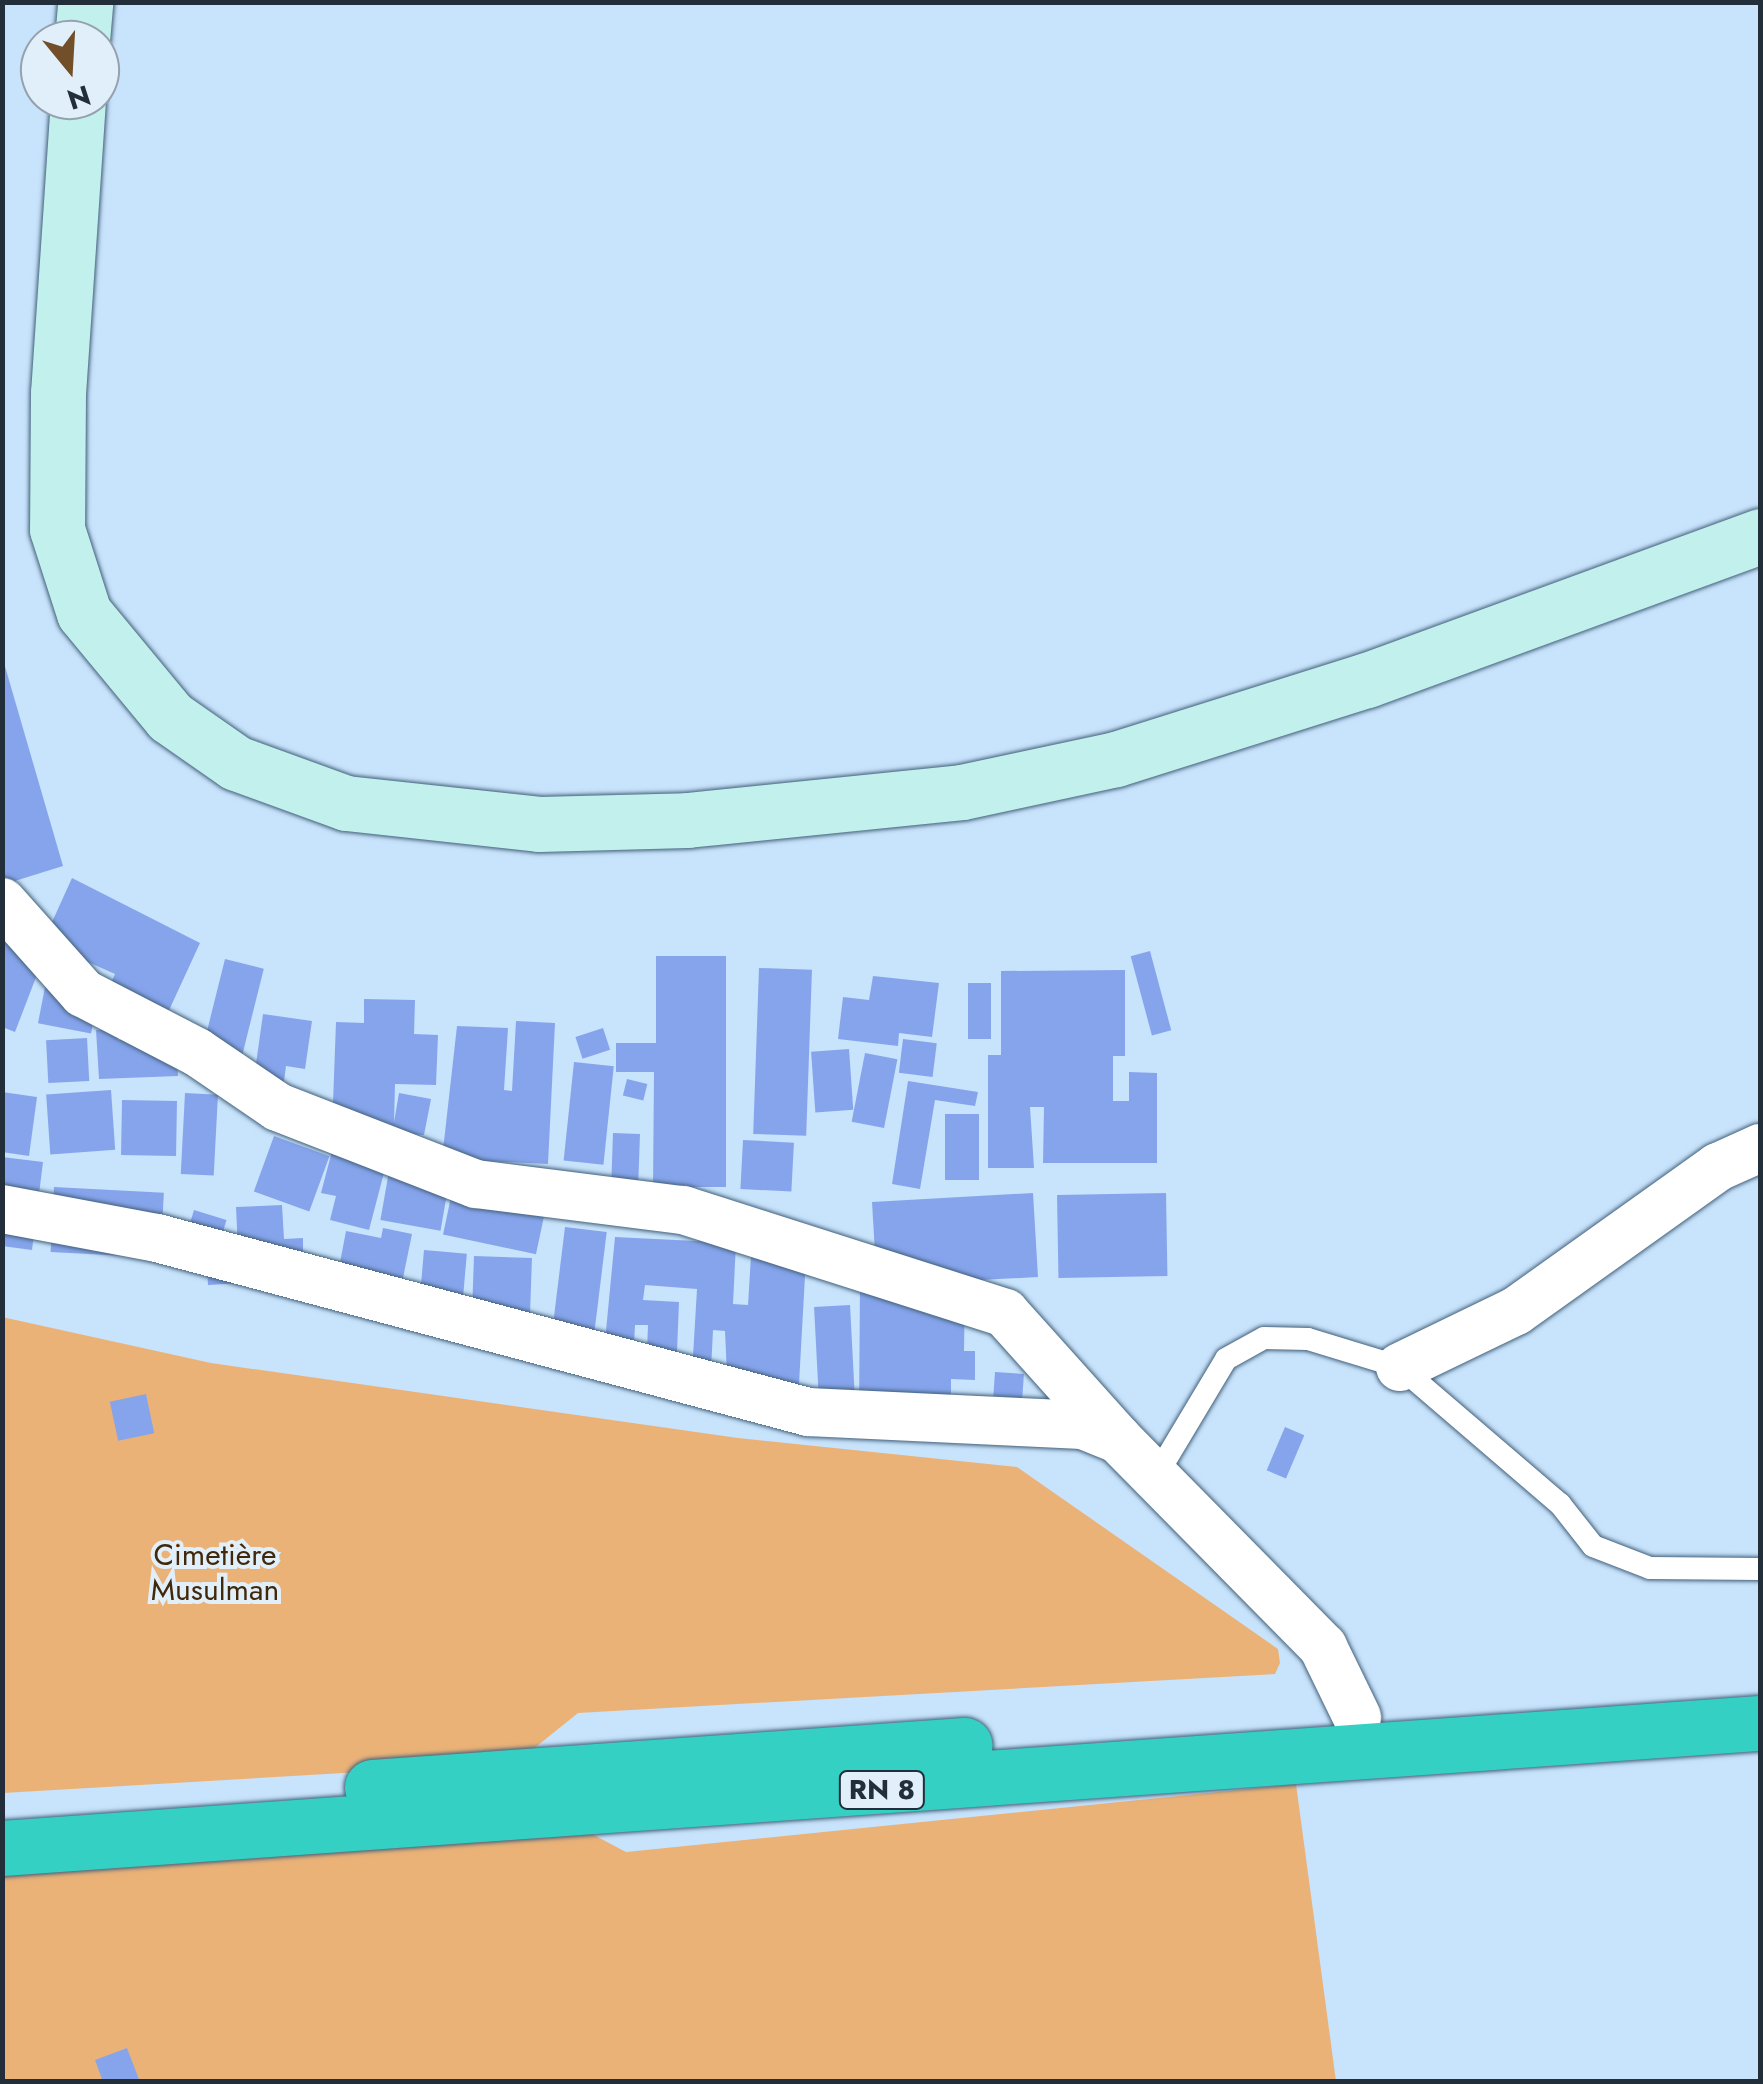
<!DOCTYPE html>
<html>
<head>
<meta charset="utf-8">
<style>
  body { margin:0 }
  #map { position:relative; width:1763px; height:2084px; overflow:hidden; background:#c8e3fc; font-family:Jost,sans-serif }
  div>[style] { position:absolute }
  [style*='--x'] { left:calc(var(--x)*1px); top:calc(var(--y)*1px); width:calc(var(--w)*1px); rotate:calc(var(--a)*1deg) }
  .green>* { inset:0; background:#ebb278 }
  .building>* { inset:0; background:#86a4ec; transform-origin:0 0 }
  .roads { filter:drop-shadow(0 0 2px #42607a) drop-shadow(0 0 2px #42607a) }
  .lane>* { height:22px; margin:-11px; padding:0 11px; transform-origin:11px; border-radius:11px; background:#fff }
  .street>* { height:48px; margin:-24px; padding:0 24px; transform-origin:24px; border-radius:24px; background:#fff }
  .secondary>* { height:55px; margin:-27.5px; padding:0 27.5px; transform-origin:27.5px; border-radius:27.5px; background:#c2f1ed }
  .highway>* { height:55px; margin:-27.5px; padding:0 27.5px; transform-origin:27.5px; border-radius:27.5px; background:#34d0c3 }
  span { translate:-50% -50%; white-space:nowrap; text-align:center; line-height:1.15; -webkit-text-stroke:8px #e1effb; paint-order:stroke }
  .shield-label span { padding:2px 8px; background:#e1effb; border:2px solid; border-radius:8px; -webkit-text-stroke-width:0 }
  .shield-label { font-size:28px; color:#222f3b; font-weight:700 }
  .park-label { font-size:30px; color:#41280a }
  .frame { position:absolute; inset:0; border:5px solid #222f3b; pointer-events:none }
  .north { position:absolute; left:20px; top:20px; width:100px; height:100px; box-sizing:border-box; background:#e1effb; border:2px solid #95a2ae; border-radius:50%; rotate:162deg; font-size:28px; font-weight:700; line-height:40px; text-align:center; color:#222f3b }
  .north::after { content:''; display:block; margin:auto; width:35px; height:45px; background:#734f29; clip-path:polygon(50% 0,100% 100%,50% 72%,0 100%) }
</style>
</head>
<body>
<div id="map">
  <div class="green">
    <div style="clip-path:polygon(2px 1317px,211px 1363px,738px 1438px,1017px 1467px,1278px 1649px,1280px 1663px,1275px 1674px,578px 1713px,516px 1763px,3px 1793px)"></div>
    <div style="clip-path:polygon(1296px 1784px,1336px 2081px,3px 2082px,3px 1858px,556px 1815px,626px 1852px)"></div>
  </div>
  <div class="building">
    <div style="clip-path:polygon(2px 656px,63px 866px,2px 885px)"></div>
    <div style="clip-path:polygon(72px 878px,200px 943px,165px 1019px,107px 992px,115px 974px,43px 942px)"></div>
    <div style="clip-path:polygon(2px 935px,48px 946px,15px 1032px,2px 1027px)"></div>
    <div style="left:1150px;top:951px;width:82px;height:20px;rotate:75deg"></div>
    <div style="clip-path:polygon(656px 956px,726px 956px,726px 1187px,653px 1187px,654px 1072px,616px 1072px,616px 1043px,656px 1043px)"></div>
    <div style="left:225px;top:959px;width:40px;height:92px;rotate:14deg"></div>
    <div style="left:759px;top:968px;width:53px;height:166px;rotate:2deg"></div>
    <div style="clip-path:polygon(1125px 970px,1125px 1056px,1113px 1056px,1113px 1101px,1129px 1101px,1129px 1072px,1157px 1073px,1157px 1163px,1043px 1163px,1044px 1107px,1030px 1107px,1034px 1168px,988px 1168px,988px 1055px,1001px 1055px,1001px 971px)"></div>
    <div style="clip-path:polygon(873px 976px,939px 983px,932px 1037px,899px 1033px,898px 1046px,838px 1039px,843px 997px,869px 1000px)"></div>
    <div style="left:46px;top:982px;width:54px;height:42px;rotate:11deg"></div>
    <div style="left:968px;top:983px;width:23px;height:56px"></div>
    <div style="clip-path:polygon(364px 999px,415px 1000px,414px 1034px,438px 1035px,436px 1085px,395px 1084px,394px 1122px,399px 1093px,431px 1099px,424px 1135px,332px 1130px,336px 1022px,364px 1023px)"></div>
    <div style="clip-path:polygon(263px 1014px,312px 1021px,305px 1069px,286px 1066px,283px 1089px,253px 1085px)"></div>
    <div style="clip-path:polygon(516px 1021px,555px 1023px,548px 1164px,442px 1159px,457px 1026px,508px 1028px,504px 1090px,512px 1091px)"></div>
    <div style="left:603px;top:1028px;width:23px;height:29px;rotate:72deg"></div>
    <div style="clip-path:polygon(118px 1029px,118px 1040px,176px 1038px,178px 1076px,99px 1079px,96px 1030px)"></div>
    <div style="left:87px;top:1038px;width:43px;height:41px;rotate:87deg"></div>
    <div style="left:903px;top:1039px;width:34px;height:34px;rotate:7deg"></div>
    <div style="left:849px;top:1049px;width:61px;height:38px;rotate:86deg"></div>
    <div style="left:865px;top:1053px;width:33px;height:70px;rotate:11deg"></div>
    <div style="left:574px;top:1062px;width:40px;height:99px;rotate:6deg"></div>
    <div style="left:627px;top:1079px;width:21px;height:17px;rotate:14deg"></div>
    <div style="clip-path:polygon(908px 1081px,978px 1092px,975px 1106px,935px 1100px,920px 1189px,892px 1184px)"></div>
    <div style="left:111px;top:1090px;width:60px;height:65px;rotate:86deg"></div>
    <div style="clip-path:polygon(2px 1092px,37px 1097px,29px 1156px,2px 1152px)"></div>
    <div style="left:185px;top:1093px;width:33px;height:81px;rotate:3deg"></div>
    <div style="left:122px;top:1100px;width:55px;height:55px;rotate:1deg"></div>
    <div style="left:945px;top:1114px;width:34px;height:66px"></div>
    <div style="left:613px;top:1133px;width:27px;height:47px;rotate:2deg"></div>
    <div style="left:274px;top:1136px;width:59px;height:59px;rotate:20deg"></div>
    <div style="left:743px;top:1140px;width:51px;height:49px;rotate:3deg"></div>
    <div style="clip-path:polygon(332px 1151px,386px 1165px,369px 1230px,330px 1220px,336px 1196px,321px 1193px)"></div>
    <div style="clip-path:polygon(2px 1157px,43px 1162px,32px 1250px,2px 1246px)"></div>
    <div style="left:391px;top:1160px;width:61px;height:61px;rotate:10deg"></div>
    <div style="left:458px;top:1164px;width:95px;height:72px;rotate:12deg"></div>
    <div style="left:54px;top:1187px;width:110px;height:65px;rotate:3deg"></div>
    <div style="clip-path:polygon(1033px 1193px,1038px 1277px,921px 1283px,876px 1269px,872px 1202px)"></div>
    <div style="left:1166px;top:1193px;width:83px;height:109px;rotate:89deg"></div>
    <div style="clip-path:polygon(282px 1205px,284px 1239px,303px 1238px,303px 1260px,277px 1281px,208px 1285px,206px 1251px,238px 1250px,236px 1207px)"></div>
    <div style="left:194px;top:1210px;width:34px;height:29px;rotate:17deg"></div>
    <div style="left:565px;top:1227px;width:42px;height:135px;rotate:7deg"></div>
    <div style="clip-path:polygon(383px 1228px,412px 1234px,395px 1317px,332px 1305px,346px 1231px,381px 1238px)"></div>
    <div style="clip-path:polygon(615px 1237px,736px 1243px,733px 1304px,748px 1305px,751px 1256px,806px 1258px,798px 1402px,728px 1398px,725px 1331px,713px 1330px,710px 1391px,691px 1390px,697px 1289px,645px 1285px,643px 1300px,679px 1302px,676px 1377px,646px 1376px,648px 1325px,635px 1325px,633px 1363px,603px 1362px)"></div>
    <div style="left:424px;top:1250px;width:43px;height:74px;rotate:5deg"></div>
    <div style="left:474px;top:1256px;width:58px;height:84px;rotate:2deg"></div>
    <div style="clip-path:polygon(860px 1284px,965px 1285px,964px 1351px,975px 1351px,975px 1380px,951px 1379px,951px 1419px,859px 1418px)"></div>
    <div style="left:850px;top:1305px;width:99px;height:36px;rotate:87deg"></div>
    <div style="left:995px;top:1372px;width:29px;height:24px;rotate:4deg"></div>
    <div style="left:146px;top:1394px;width:40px;height:37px;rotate:78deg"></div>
    <div style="left:1285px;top:1427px;width:21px;height:47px;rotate:23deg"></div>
    <div style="clip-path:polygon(127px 2048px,140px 2082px,103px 2082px,95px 2060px)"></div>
  </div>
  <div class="roads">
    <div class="lane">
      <div style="--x:1156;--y:1476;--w:136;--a:-59.1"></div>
      <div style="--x:1226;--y:1359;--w:43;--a:-28.9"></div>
      <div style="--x:1264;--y:1338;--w:44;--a:1.3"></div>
      <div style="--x:1308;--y:1339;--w:96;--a:16.9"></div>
      <div style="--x:1400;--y:1367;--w:211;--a:40.6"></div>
      <div style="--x:1560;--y:1504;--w:53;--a:51.8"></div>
      <div style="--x:1593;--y:1546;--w:61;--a:21.1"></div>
      <div style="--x:1650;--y:1568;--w:110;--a:0.5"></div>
    </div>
    <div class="street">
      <div style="--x:2;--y:902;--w:122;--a:48.3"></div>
      <div style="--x:83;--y:993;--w:128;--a:27.4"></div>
      <div style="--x:197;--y:1052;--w:98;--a:34.2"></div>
      <div style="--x:278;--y:1107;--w:212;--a:21.3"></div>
      <div style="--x:476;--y:1184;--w:209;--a:7.2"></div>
      <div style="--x:683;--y:1210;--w:338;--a:17.7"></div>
      <div style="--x:1005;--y:1313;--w:169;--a:48.1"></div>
      <div style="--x:2;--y:1209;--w:158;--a:10.6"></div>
      <div style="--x:157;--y:1238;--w:674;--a:14.96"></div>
      <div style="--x:808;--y:1412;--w:275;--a:2.7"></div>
      <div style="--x:1083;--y:1425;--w:38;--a:22"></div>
      <div style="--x:1118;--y:1439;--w:292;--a:45.4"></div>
      <div style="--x:1323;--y:1647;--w:78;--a:64.1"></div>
      <div style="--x:1400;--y:1367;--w:129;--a:-25.8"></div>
      <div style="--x:1516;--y:1311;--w:248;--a:-35.5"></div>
      <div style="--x:1718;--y:1167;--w:46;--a:-24.3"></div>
    </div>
    <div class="secondary">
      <div style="--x:82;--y:40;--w:38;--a:-85"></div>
      <div style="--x:78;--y:100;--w:294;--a:93.9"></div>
      <div style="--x:58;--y:393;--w:136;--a:90.4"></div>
      <div style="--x:57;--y:529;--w:88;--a:72.2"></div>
      <div style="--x:84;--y:613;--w:135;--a:50.4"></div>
      <div style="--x:170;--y:717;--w:80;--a:34.9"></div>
      <div style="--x:236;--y:763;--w:117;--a:20"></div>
      <div style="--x:346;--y:803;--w:194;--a:6.2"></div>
      <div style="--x:539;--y:824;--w:148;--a:-1.5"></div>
      <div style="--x:687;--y:820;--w:276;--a:-5.8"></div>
      <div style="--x:962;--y:792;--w:157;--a:-12.1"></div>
      <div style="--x:1116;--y:759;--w:263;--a:-17.5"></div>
      <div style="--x:1367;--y:680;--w:419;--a:-20.1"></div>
    </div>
    <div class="highway">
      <div style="--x:372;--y:1787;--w:594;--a:-4.05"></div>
      <div style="--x:2;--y:1848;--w:1762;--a:-4.07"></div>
    </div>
  </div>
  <div class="shield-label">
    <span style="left:882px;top:1790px">RN 8</span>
  </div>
  <div class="park-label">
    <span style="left:215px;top:1572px">Cimetière<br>Musulman</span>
  </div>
  <div class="frame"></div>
  <div class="north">N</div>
</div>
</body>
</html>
